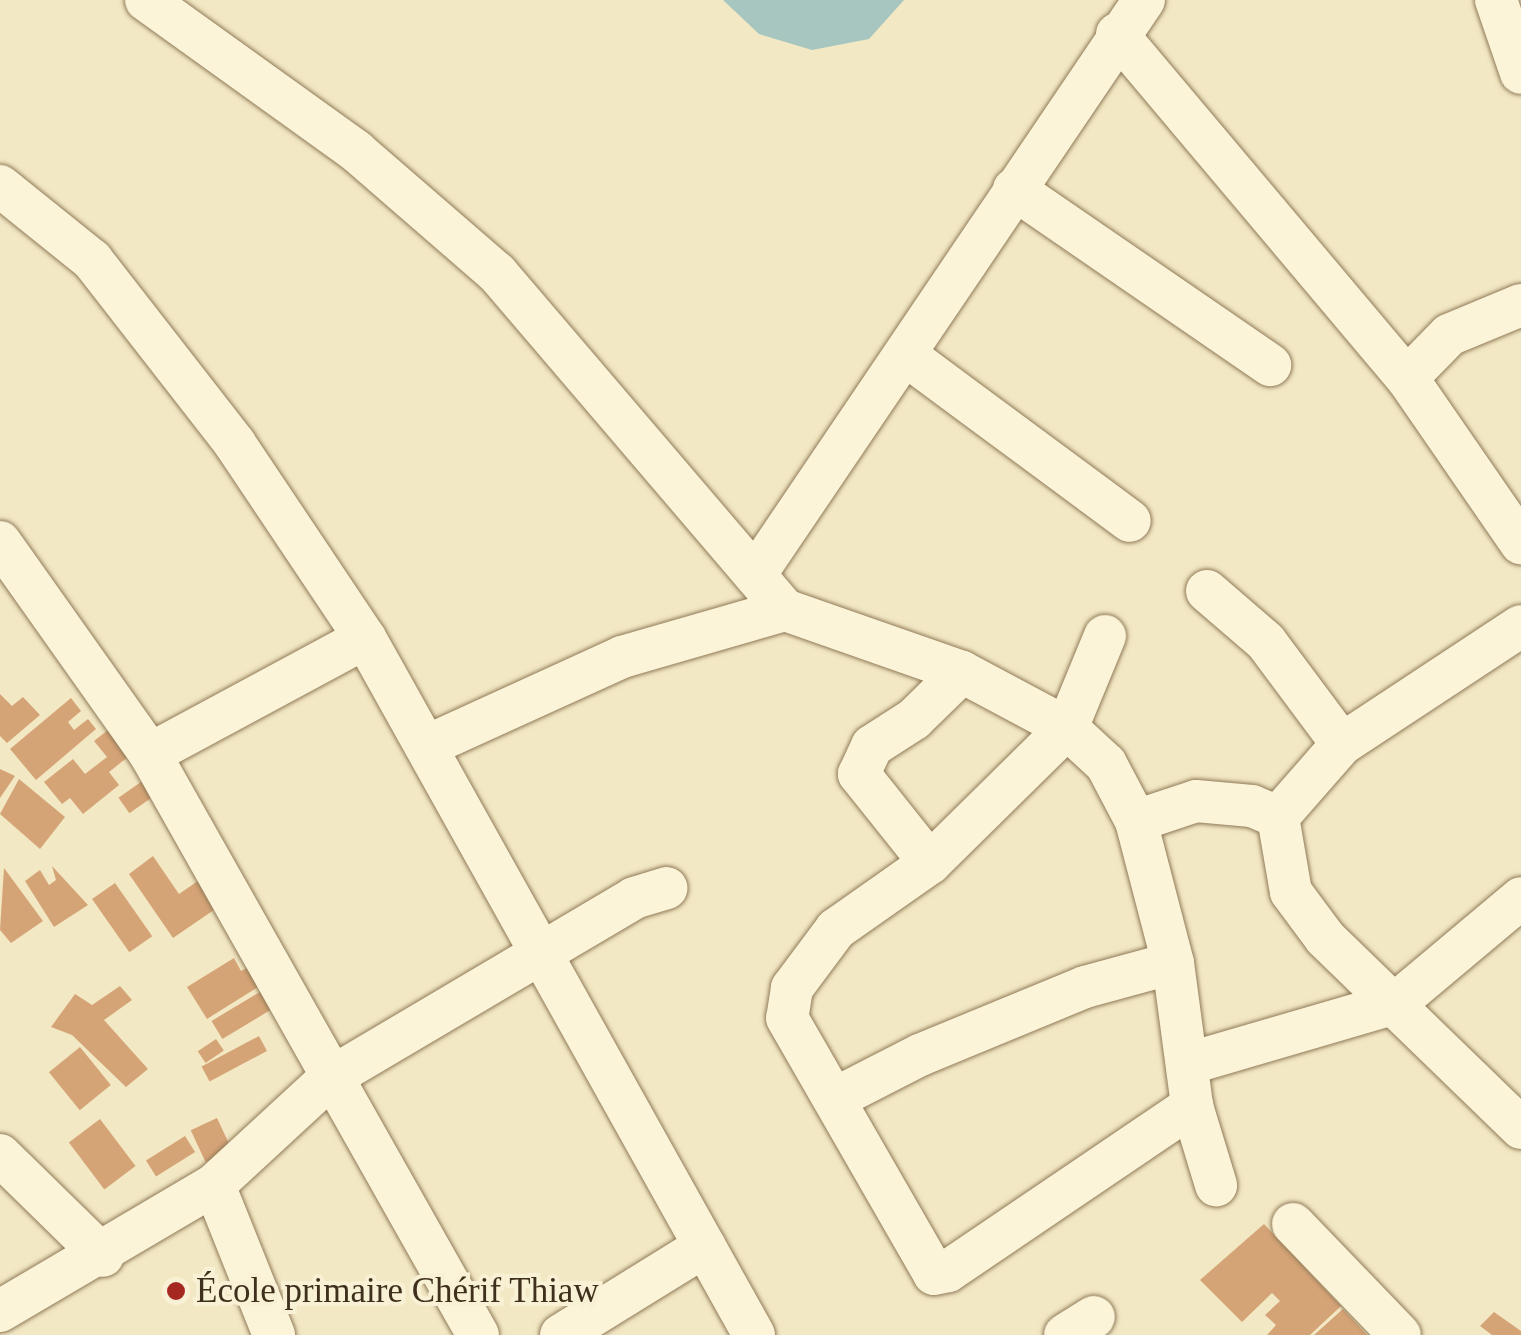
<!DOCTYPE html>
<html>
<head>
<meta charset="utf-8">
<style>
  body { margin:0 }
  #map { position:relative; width:1521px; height:1335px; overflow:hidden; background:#f3e8c4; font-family:"Times New Roman",serif }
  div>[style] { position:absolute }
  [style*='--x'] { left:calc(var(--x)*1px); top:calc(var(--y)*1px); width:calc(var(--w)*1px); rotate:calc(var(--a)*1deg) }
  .water>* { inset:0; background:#a6c6bf }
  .building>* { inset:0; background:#d5a476; transform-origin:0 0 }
  .roads { filter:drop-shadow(0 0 2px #907a58) drop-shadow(0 0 2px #907a58) }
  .street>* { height:42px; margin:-21px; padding:0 21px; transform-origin:21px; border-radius:21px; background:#fcf4d9 }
  .dots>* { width:28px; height:28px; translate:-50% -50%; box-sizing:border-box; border:5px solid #f9f1d5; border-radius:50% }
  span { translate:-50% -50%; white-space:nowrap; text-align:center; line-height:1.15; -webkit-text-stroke:8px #f9f1d5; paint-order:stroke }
  .poi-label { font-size:35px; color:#3f301d }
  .left { translate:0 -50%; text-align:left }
</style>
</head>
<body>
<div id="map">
  <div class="water">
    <div style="clip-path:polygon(723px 0,904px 0,869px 39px,812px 50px,759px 34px)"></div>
  </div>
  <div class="building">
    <div style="clip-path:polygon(0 694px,12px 706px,23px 697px,40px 715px,7px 743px,0 736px)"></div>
    <div style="clip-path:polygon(71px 698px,81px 711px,68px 722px,74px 730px,88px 719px,96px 729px,36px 780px,10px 749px)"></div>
    <div style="clip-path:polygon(108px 730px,129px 756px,109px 772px,119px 785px,83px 814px,70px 798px,62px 804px,44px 782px,73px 759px,85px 774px,107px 757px,94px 741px)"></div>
    <div style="clip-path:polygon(0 769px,15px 776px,0 798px)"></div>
    <div style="left:148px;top:777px;width:19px;height:36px;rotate:55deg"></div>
    <div style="clip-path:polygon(19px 779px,65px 817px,40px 849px,0 814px)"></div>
    <div style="clip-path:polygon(153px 856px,179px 894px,208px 874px,227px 901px,173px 938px,129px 874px)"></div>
    <div style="clip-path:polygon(52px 866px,88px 905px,54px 927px,25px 881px,40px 870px,49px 885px,56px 880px)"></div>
    <div style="clip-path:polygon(4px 868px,43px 921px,11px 943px,0 930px)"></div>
    <div style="left:115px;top:883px;width:65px;height:28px;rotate:55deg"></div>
    <div style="clip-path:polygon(234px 958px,241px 971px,249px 967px,261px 985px,207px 1019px,187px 987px)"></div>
    <div style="clip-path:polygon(120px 986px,132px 1000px,104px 1020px,148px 1069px,126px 1087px,72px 1035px,51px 1027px,75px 994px,92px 1005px)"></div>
    <div style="left:263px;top:990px;width:21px;height:60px;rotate:59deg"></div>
    <div style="left:259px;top:1036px;width:17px;height:65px;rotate:62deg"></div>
    <div style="left:216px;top:1039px;width:14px;height:22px;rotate:56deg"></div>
    <div style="left:80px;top:1047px;width:49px;height:40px;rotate:51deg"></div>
    <div style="left:217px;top:1118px;width:35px;height:29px;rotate:65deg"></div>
    <div style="left:100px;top:1119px;width:59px;height:39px;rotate:53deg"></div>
    <div style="left:185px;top:1136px;width:19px;height:46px;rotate:58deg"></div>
    <div style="clip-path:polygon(1264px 1224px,1341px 1306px,1310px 1335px,1267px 1335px,1276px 1325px,1265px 1315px,1280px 1301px,1272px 1293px,1242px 1322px,1200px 1280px)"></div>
    <div style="clip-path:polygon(1343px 1309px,1367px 1335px,1314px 1335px)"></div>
    <div style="clip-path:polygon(1494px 1312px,1521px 1331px,1521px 1335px,1492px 1335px,1480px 1326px)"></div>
  </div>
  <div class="roads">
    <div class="street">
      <div style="--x:146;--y:0;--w:259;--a:35.7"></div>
      <div style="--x:356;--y:151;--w:186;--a:40.9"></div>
      <div style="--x:497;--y:273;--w:443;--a:49.5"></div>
      <div style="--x:1496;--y:0;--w:77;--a:71.1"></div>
      <div style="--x:1117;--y:34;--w:450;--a:49.9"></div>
      <div style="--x:0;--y:186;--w:118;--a:38.8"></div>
      <div style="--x:92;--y:260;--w:233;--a:52.1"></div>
      <div style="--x:235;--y:444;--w:234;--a:56.2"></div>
      <div style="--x:365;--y:638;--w:798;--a:60.83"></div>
      <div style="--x:1014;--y:189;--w:311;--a:34.5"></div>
      <div style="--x:1521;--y:305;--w:78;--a:157.4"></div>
      <div style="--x:1449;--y:335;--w:60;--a:134.3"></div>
      <div style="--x:1407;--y:378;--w:201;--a:55.4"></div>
      <div style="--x:907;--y:356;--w:277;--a:36.5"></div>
      <div style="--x:0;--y:542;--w:260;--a:54.7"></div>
      <div style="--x:150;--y:754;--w:667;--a:60.55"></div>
      <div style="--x:755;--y:575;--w:694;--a:-55.92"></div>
      <div style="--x:1207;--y:591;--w:78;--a:40.8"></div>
      <div style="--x:1266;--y:642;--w:127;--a:53.3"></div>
      <div style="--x:1105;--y:636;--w:100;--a:112.4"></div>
      <div style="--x:1067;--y:728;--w:192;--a:135.4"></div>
      <div style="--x:930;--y:863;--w:115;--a:144.9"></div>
      <div style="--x:836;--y:929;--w:74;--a:126.7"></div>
      <div style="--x:792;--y:988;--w:30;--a:99"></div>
      <div style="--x:787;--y:1018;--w:295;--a:60.1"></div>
      <div style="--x:934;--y:1274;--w:14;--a:-12"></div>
      <div style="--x:948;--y:1271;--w:295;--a:-34.1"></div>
      <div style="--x:429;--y:745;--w:212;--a:-24.5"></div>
      <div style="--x:622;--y:657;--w:170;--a:-16.1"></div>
      <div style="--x:785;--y:610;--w:188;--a:19.3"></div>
      <div style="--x:962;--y:672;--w:119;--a:28.1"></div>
      <div style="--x:1067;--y:728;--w:53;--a:42.7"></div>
      <div style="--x:1106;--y:764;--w:64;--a:62.2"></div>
      <div style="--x:1136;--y:821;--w:147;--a:75.4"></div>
      <div style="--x:1173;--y:963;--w:144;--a:82.4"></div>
      <div style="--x:1192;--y:1106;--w:83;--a:73.1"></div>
      <div style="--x:150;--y:754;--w:244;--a:-28.3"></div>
      <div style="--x:1278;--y:817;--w:76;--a:80.2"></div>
      <div style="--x:1291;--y:892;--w:57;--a:53.5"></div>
      <div style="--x:1325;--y:938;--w:273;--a:44.1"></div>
      <div style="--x:1136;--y:821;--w:63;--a:-18.4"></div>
      <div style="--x:1196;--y:801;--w:56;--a:5.1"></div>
      <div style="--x:1252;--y:806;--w:28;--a:23"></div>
      <div style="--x:1278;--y:817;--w:97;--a:-48.8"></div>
      <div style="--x:1342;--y:744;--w:214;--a:-33.4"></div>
      <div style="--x:930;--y:863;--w:114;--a:-128.6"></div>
      <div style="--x:859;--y:774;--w:31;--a:-65"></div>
      <div style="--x:872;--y:746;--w:50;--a:-32.7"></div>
      <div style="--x:914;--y:719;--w:67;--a:-44.4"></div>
      <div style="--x:1187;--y:1064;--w:218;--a:-16.3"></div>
      <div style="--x:1396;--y:1003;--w:163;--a:-40"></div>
      <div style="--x:834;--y:1099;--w:97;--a:-27.1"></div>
      <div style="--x:920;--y:1055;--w:178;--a:-22.4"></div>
      <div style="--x:1085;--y:987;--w:91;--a:-15.3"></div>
      <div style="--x:0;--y:1155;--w:144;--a:44.4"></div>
      <div style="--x:214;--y:1185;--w:162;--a:68.2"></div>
      <div style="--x:1293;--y:1224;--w:154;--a:46.1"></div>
      <div style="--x:0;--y:1311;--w:248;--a:-30.5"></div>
      <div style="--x:214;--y:1185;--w:158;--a:-42.7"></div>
      <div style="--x:330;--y:1078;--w:353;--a:-30.6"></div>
      <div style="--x:634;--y:898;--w:34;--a:-17"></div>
      <div style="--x:561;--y:1335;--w:169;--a:-31.7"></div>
      <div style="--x:1065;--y:1335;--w:34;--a:-32"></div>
    </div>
  </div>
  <div class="dots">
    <div style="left:176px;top:1291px;background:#a62921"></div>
  </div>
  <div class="poi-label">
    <span class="left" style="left:196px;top:1291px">École primaire Chérif Thiaw</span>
  </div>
</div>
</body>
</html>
